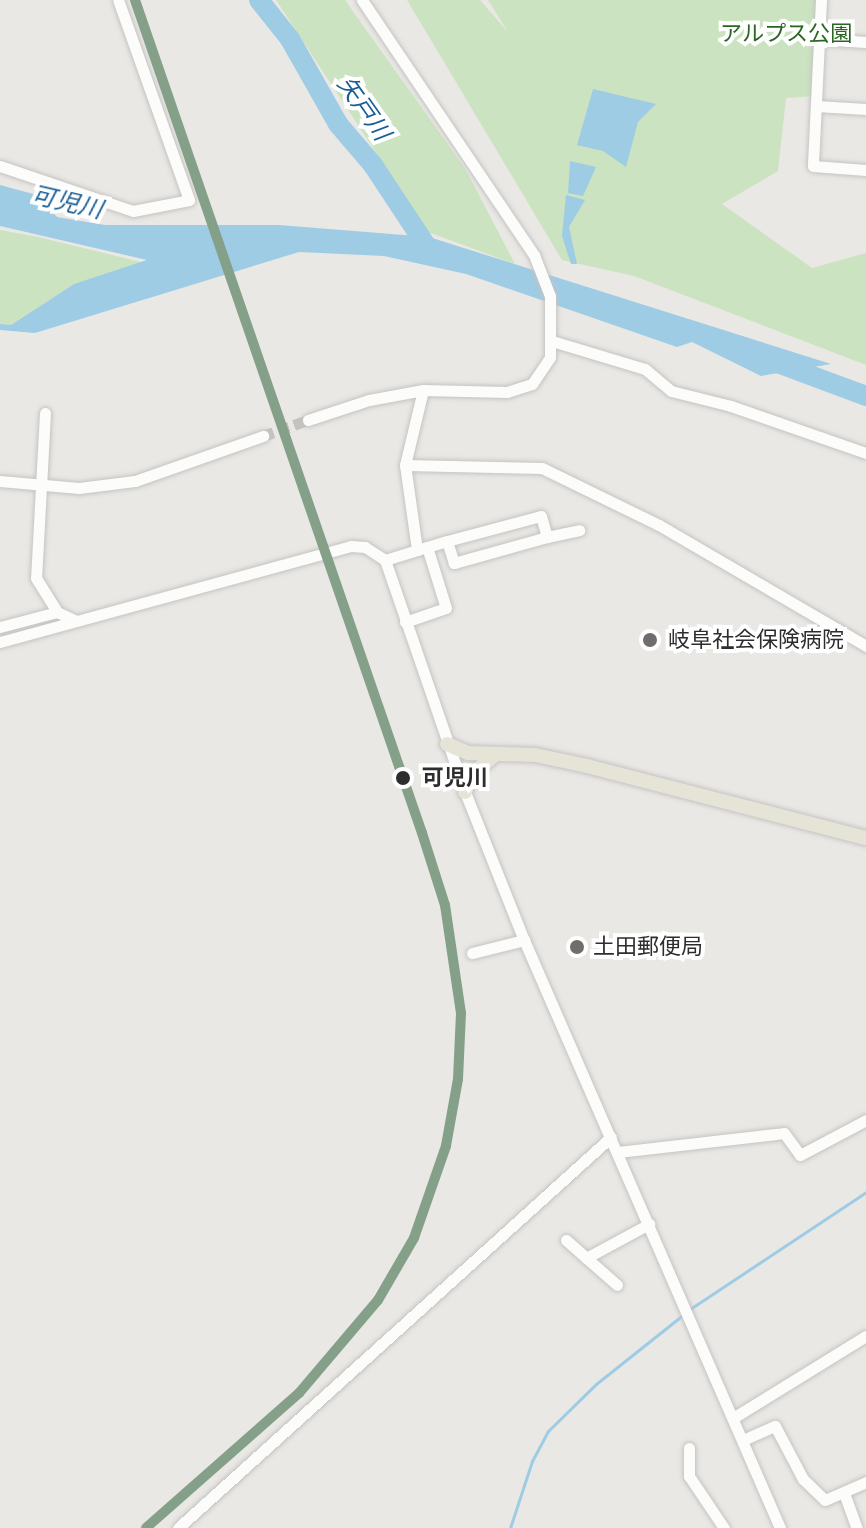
<!DOCTYPE html>
<html>
<head>
<meta charset="utf-8">
<style>
  body { margin:0 }
  #map { position:relative; width:866px; height:1528px; overflow:hidden; background:#eae8e4; font-family:Jost,"Noto Sans JP",sans-serif }
  div>[style] { position:absolute }
  [style*='--x'] { left:calc(var(--x)*1px); top:calc(var(--y)*1px); width:calc(var(--w)*1px); rotate:calc(var(--a)*1deg) }
  .green>* { inset:0; background:#cbe3c0 }
  .water>* { inset:0; background:#9ecce5 }
  .stream>* { height:3px; margin:-1.5px; padding:0 1.5px; transform-origin:1.5px; border-radius:1.5px; background:#9ecce5 }
  .river>* { height:20px; margin:-10px; padding:0 10px; transform-origin:10px; border-radius:10px; background:#9ecce5 }
  .minor-tunnel>* { height:11px; margin-top:-5.5px; transform-origin:0; background:repeating-linear-gradient(90deg,#c4c3bf 0 11px,transparent 0 16.5px) }
  .roads { filter:drop-shadow(0 0 2px #c4c4c3) drop-shadow(0 0 2px #c4c4c3) }
  .minor>* { height:11px; margin:-5.5px; padding:0 5.5px; transform-origin:5.5px; border-radius:5.5px; background:#fcfcfb }
  .major>* { height:14px; margin:-7px; padding:0 7px; transform-origin:7px; border-radius:7px; background:#e6e4d7 }
  .rail-1>* { height:10px; margin:-5px; padding:0 5px; transform-origin:5px; border-radius:5px; background:#85a089 }
  .dots>* { width:22px; height:22px; translate:-50% -50%; box-sizing:border-box; border:4px solid #fff; border-radius:50% }
  span { translate:-50% -50%; white-space:nowrap; text-align:center; line-height:1.15; -webkit-text-stroke:8px #fff; paint-order:stroke }
  .park-label { font-size:22px; color:#296621 }
  .poi-label { font-size:22px; color:#2d2d2d }
  .left { translate:0 -50%; text-align:left }
  .stop-label { font-size:22px; color:#2d2d2d; font-weight:700 }
  .water-label { font-size:24px; color:#195e96; font-style:italic }
</style>
</head>
<body>
<div id="map">
  <div class="green">
    <div style="clip-path:polygon(276px 0,345px 0,466px 170px,515px 264px,428px 232px)"></div>
    <div style="clip-path:polygon(407px 0,480px 0,508px 32px,488px 0,822px 0,817px 96px,786px 98px,778px 171px,722px 204px,812px 268px,866px 253px,866px 365px,634px 276px,562px 260px)"></div>
    <div style="clip-path:polygon(0 230px,38px 237px,145px 263px,74px 284px,11px 325px,0 324px)"></div>
  </div>
  <div class="water">
    <div style="clip-path:polygon(593px 89px,656px 104px,638px 122px,626px 167px,603px 151px,577px 145px)"></div>
    <div style="clip-path:polygon(570px 161px,596px 167px,583px 196px,568px 193px)"></div>
    <div style="clip-path:polygon(0 185px,37px 195px,57px 217px,105px 225px,279px 225px,429px 237px,831px 364px,761px 376px,692px 342px,677px 347px,466px 274px,384px 256px,299px 252px,35px 333px,0 330px,0 324px,11px 325px,74px 284px,147px 260px,0 226px)"></div>
    <div style="clip-path:polygon(566px 195px,585px 200px,569px 227px,577px 264px,571px 264px,562px 236px)"></div>
  </div>
  <div class="stream">
    <div style="--x:690;--y:1309;--w:211;--a:-33.6"></div>
    <div style="--x:510;--y:1528;--w:71;--a:-71.8"></div>
    <div style="--x:532;--y:1461;--w:34;--a:-62"></div>
    <div style="--x:548;--y:1431;--w:67;--a:-44.4"></div>
    <div style="--x:596;--y:1384;--w:112;--a:-38.5"></div>
  </div>
  <div class="river">
    <div style="--x:259;--y:0;--w:50;--a:51.5"></div>
    <div style="--x:290;--y:39;--w:98;--a:60.5"></div>
    <div style="--x:338;--y:124;--w:54;--a:49.5"></div>
    <div style="--x:373;--y:165;--w:98;--a:56.6"></div>
    <div style="--x:772;--y:361;--w:100;--a:20.4"></div>
  </div>
  <div class="minor-tunnel">
    <div style="--x:263;--y:436;--w:48;--a:-19.6"></div>
  </div>
  <div class="roads">
    <div class="minor">
      <div style="--x:821;--y:0;--w:166;--a:92.8"></div>
      <div style="--x:813;--y:166;--w:53;--a:4.3"></div>
      <div style="--x:818;--y:39;--w:48;--a:3.6"></div>
      <div style="--x:816;--y:106;--w:50;--a:3.4"></div>
      <div style="--x:0;--y:166;--w:140;--a:18.7"></div>
      <div style="--x:133;--y:211;--w:57;--a:-11.1"></div>
      <div style="--x:189;--y:200;--w:212;--a:-109.5"></div>
      <div style="--x:552;--y:341;--w:97;--a:16.8"></div>
      <div style="--x:645;--y:369;--w:34;--a:40"></div>
      <div style="--x:671;--y:391;--w:62;--a:14"></div>
      <div style="--x:731;--y:406;--w:143;--a:19.2"></div>
      <div style="--x:45;--y:413;--w:165;--a:93.1"></div>
      <div style="--x:36;--y:578;--w:40;--a:58"></div>
      <div style="--x:57;--y:612;--w:19;--a:25"></div>
      <div style="--x:308;--y:420;--w:64;--a:-18.2"></div>
      <div style="--x:369;--y:400;--w:55;--a:-10.5"></div>
      <div style="--x:423;--y:390;--w:84;--a:1.4"></div>
      <div style="--x:507;--y:392;--w:26;--a:-18"></div>
      <div style="--x:532;--y:384;--w:32;--a:-56"></div>
      <div style="--x:550;--y:357;--w:61;--a:-90"></div>
      <div style="--x:550;--y:296;--w:44;--a:-111.3"></div>
      <div style="--x:534;--y:255;--w:308;--a:-124"></div>
      <div style="--x:405;--y:465;--w:137;--a:1.3"></div>
      <div style="--x:542;--y:468;--w:130;--a:26"></div>
      <div style="--x:659;--y:525;--w:240;--a:30.3"></div>
      <div style="--x:0;--y:481;--w:79;--a:5.1"></div>
      <div style="--x:79;--y:488;--w:56;--a:-7.1"></div>
      <div style="--x:135;--y:481;--w:136;--a:-19.4"></div>
      <div style="--x:547;--y:537;--w:33;--a:-12"></div>
      <div style="--x:417;--y:550;--w:31;--a:-17"></div>
      <div style="--x:447;--y:541;--w:97;--a:-14.9"></div>
      <div style="--x:541;--y:516;--w:22;--a:74"></div>
      <div style="--x:547;--y:537;--w:97;--a:164.4"></div>
      <div style="--x:454;--y:563;--w:23;--a:-108"></div>
      <div style="--x:385;--y:560;--w:34;--a:-17"></div>
      <div style="--x:417;--y:550;--w:86;--a:-98"></div>
      <div style="--x:405;--y:465;--w:77;--a:-76.5"></div>
      <div style="--x:405;--y:622;--w:43;--a:-18.9"></div>
      <div style="--x:446;--y:608;--w:64;--a:-107.3"></div>
      <div style="--x:0;--y:627;--w:59;--a:-14.7"></div>
      <div style="--x:0;--y:642;--w:364;--a:-15.3"></div>
      <div style="--x:351;--y:546;--w:14;--a:4"></div>
      <div style="--x:365;--y:547;--w:24;--a:33"></div>
      <div style="--x:385;--y:560;--w:245;--a:71"></div>
      <div style="--x:465;--y:792;--w:159;--a:68.3"></div>
      <div style="--x:524;--y:940;--w:641;--a:66.47"></div>
      <div style="--x:472;--y:953;--w:54;--a:-14"></div>
      <div style="--x:618;--y:1152;--w:167;--a:-6.5"></div>
      <div style="--x:784;--y:1133;--w:27;--a:54"></div>
      <div style="--x:800;--y:1155;--w:75;--a:-27.9"></div>
      <div style="--x:566;--y:1240;--w:68;--a:41.4"></div>
      <div style="--x:586;--y:1258;--w:72;--a:-28.4"></div>
      <div style="--x:733;--y:1418;--w:156;--a:-31.7"></div>
      <div style="--x:743;--y:1440;--w:35;--a:-24"></div>
      <div style="--x:775;--y:1426;--w:60;--a:62.2"></div>
      <div style="--x:803;--y:1479;--w:30;--a:44"></div>
      <div style="--x:825;--y:1500;--w:45;--a:-23.7"></div>
      <div style="--x:689;--y:1448;--w:28;--a:90"></div>
      <div style="--x:689;--y:1476;--w:63;--a:56.1"></div>
      <div style="--x:844;--y:1493;--w:37;--a:70"></div>
      <div style="--x:178;--y:1528;--w:583;--a:-42.08"></div>
    </div>
    <div class="major">
      <div style="--x:447;--y:744;--w:23;--a:23"></div>
      <div style="--x:468;--y:753;--w:67;--a:1.7"></div>
      <div style="--x:535;--y:755;--w:53;--a:11.9"></div>
      <div style="--x:587;--y:766;--w:288;--a:14.5"></div>
      <div style="--x:465;--y:792;--w:18;--a:-71"></div>
      <div style="--x:471;--y:775;--w:30;--a:-40"></div>
    </div>
  </div>
  <div class="rail-1">
    <div style="--x:135;--y:0;--w:881;--a:70.99"></div>
    <div style="--x:422;--y:833;--w:76;--a:72.3"></div>
    <div style="--x:445;--y:905;--w:109;--a:81.6"></div>
    <div style="--x:461;--y:1013;--w:66;--a:92.6"></div>
    <div style="--x:458;--y:1079;--w:68;--a:100.2"></div>
    <div style="--x:446;--y:1146;--w:97;--a:109.2"></div>
    <div style="--x:414;--y:1238;--w:72;--a:120.1"></div>
    <div style="--x:378;--y:1300;--w:122;--a:130.3"></div>
    <div style="--x:299;--y:1393;--w:204;--a:138.6"></div>
  </div>
  <div class="dots">
    <div style="left:650px;top:640px;background:#6f6e6d"></div>
    <div style="left:403px;top:778px;background:#2d2d2d"></div>
    <div style="left:577px;top:947px;background:#6f6e6d"></div>
  </div>
  <div class="park-label">
    <span style="left:786px;top:34px">アルプス公園</span>
  </div>
  <div class="poi-label">
    <span class="left" style="left:668px;top:640px">岐阜社会保険病院</span>
    <span class="left" style="left:593px;top:947px">土田郵便局</span>
  </div>
  <div class="stop-label">
    <span class="left" style="left:422px;top:778px">可児川</span>
  </div>
  <div class="water-label">
    <span style="left:364px;top:108px;rotate:55deg">矢戸川</span>
    <span style="left:67px;top:202px;rotate:13deg">可児川</span>
  </div>
</div>
</body>
</html>
